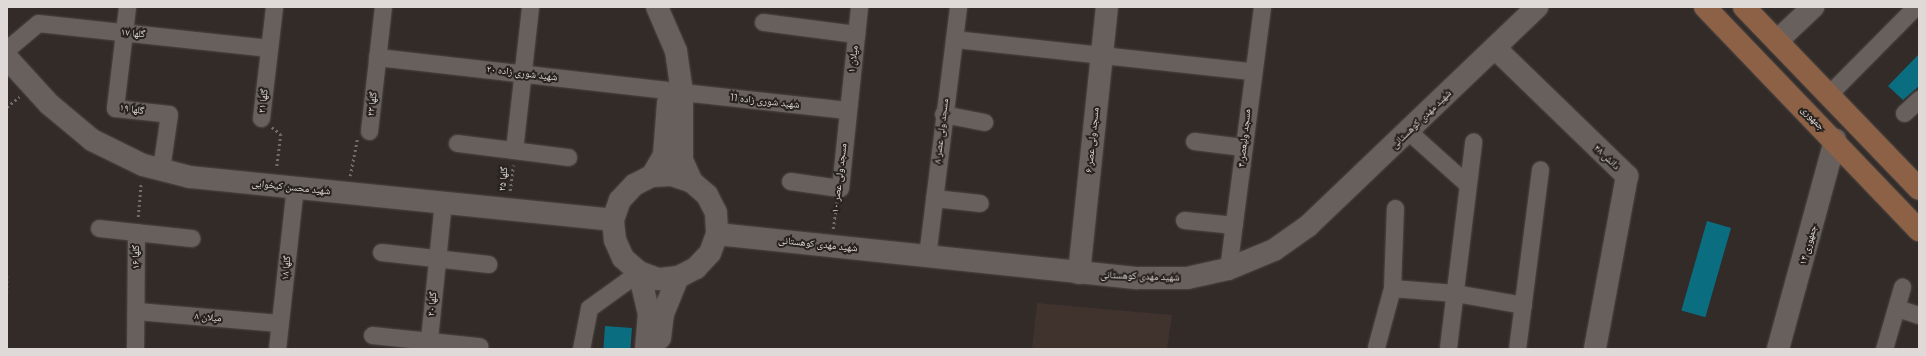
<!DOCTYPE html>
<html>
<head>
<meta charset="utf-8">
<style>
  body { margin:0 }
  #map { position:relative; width:1926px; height:356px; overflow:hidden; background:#322b28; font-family:Montserrat,"Noto Naskh Arabic",sans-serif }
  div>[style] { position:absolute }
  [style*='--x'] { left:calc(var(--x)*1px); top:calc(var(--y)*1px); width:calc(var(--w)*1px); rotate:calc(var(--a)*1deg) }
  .built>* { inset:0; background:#40332d }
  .building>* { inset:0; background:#0b6e80; transform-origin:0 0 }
  .path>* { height:2.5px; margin-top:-1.25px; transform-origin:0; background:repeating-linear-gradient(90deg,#716b69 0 2px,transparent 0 5px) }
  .roads { filter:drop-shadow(0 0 1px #4d4745) drop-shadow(0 0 1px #4d4745) }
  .minor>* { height:17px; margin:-8.5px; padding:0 8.5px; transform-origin:8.5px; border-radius:8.5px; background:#68605c }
  .tertiary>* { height:22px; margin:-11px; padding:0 11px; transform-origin:11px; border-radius:11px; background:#68605c }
  .secondary>* { height:22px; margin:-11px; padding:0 11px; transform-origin:11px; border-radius:11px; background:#8c6146 }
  span { translate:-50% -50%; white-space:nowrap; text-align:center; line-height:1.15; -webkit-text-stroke:4px #28221f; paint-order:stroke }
  .street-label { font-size:10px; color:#dfdad8 }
  .frame { position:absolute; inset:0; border:8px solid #dfdad8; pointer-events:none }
</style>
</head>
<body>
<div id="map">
  <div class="built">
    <div style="clip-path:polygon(1037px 303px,1172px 315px,1167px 349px,1032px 349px)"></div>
  </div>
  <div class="building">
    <div style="clip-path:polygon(1919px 54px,1919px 86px,1903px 100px,1888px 86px)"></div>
    <div style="left:1707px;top:221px;width:25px;height:93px;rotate:16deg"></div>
    <div style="left:605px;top:326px;width:27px;height:23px;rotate:4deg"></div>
  </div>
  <div class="path">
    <div style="--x:7;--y:107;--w:16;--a:-40"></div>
    <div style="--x:272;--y:127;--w:11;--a:38"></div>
    <div style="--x:281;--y:134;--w:34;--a:97"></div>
    <div style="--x:350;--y:176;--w:38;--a:-79"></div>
    <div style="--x:510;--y:191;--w:26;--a:-83"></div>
    <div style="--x:138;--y:217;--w:34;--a:-85"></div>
    <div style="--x:833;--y:229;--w:27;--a:-82"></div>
    <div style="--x:7;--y:276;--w:16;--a:90"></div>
  </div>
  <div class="roads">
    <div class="minor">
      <div style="--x:127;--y:7;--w:102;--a:96.8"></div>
      <div style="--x:115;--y:108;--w:54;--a:6.3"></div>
      <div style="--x:169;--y:114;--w:56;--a:98.3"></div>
      <div style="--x:763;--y:22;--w:94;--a:7.4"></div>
      <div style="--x:955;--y:39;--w:298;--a:6.2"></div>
      <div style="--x:7;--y:49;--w:40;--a:-40"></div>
      <div style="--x:38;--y:23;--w:232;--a:6.2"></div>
      <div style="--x:377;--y:57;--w:292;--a:6.5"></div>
      <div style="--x:682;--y:92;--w:166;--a:6.2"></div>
      <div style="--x:1828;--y:95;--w:124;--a:-45.3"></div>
      <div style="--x:1904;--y:113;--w:21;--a:-43"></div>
      <div style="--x:943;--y:114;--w:42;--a:11"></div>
      <div style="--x:261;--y:118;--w:112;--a:-83.3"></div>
      <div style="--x:369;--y:131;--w:125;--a:-83.6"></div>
      <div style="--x:1408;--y:131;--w:79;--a:41.9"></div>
      <div style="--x:1194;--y:141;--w:49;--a:7"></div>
      <div style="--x:457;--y:143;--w:112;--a:7.2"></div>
      <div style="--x:514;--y:150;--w:144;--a:-83.6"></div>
      <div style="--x:790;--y:181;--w:50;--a:8"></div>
      <div style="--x:840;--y:188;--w:182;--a:-84"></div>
      <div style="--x:934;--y:198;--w:46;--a:6.2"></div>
      <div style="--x:1184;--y:220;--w:50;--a:5.7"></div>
      <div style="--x:99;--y:228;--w:93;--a:6.2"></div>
      <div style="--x:381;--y:252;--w:108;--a:6.4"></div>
      <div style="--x:927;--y:256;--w:251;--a:-82.9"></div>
      <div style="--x:1228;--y:269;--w:264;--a:-82.6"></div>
      <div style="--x:1392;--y:288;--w:63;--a:4.5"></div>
      <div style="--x:1455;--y:293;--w:69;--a:10"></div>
      <div style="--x:1897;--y:308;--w:23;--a:18"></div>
      <div style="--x:136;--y:311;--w:144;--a:4.8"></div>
      <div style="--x:372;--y:335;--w:108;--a:5.9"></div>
      <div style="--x:1376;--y:347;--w:61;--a:-74.8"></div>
      <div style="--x:1392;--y:288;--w:80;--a:-87.9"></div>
      <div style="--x:1448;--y:347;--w:207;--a:-83"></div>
      <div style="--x:135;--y:349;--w:117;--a:-89.5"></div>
      <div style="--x:277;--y:349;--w:163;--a:-83.7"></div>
      <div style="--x:428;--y:349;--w:148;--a:-84.2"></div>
      <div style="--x:581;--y:349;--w:42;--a:-79"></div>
      <div style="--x:589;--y:308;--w:62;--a:-35.8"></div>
      <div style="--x:1517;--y:349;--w:181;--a:-82.7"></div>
      <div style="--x:1884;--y:349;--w:65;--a:-73.8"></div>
    </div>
    <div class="tertiary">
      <div style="--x:657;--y:7;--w:48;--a:66.6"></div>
      <div style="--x:676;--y:51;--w:41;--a:81.7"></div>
      <div style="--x:682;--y:92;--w:68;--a:90"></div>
      <div style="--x:682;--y:160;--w:24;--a:66"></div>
      <div style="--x:692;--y:182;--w:20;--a:41"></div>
      <div style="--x:707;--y:195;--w:20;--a:63"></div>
      <div style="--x:716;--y:213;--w:21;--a:87"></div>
      <div style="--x:717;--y:234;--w:20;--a:110"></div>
      <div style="--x:710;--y:253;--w:21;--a:133"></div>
      <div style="--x:696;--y:268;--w:20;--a:153"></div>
      <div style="--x:678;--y:277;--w:20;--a:174"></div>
      <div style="--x:658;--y:279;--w:20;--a:-160"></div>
      <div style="--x:639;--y:272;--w:21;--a:-139"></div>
      <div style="--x:623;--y:258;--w:20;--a:-114"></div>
      <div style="--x:615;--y:240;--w:20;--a:-96"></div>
      <div style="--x:613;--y:220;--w:21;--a:-71"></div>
      <div style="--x:620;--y:200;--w:21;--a:-47"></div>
      <div style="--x:634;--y:185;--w:20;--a:-27"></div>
      <div style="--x:652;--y:176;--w:20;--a:-3"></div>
      <div style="--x:672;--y:175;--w:21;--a:19"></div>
      <div style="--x:1777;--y:41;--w:50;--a:-43.4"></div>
      <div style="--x:1495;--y:48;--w:184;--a:44.1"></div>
      <div style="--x:1627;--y:176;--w:176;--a:100.5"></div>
      <div style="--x:7;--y:58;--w:62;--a:47.6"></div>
      <div style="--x:49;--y:104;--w:56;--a:39.9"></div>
      <div style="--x:92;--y:140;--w:57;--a:26.1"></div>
      <div style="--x:143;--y:165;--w:49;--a:14.3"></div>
      <div style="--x:190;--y:177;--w:425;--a:5.8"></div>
      <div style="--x:652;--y:176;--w:24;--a:-60"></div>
      <div style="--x:664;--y:155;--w:52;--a:-85.6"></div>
      <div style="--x:717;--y:234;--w:423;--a:6"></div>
      <div style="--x:1138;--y:278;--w:49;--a:0"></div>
      <div style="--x:1187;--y:278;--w:42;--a:-12.4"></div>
      <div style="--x:1228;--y:269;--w:50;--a:-22.4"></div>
      <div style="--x:1274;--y:250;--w:42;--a:-35.2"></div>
      <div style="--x:1308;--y:226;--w:317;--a:-43.7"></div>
      <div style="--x:639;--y:272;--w:43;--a:76.6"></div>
      <div style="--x:649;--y:314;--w:35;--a:95"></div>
      <div style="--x:1079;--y:273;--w:267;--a:-84"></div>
      <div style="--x:660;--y:338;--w:24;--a:-83"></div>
      <div style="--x:663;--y:314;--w:40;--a:-68"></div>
      <div style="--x:1778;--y:349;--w:217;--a:-74.7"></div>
    </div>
    <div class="secondary">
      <div style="--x:1705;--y:7;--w:309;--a:46.2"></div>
      <div style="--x:1744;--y:7;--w:252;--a:46.1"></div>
    </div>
  </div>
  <div class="street-label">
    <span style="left:133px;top:33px;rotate:6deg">گلها ۱۷</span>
    <span style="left:853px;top:59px;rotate:-83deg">میلان ۱</span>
    <span style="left:522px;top:73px;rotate:7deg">شهید شوری زاده ۲۰</span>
    <span style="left:263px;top:101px;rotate:-83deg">گلها ۲۱</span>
    <span style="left:765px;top:101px;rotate:6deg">شهید شوری زاده 11</span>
    <span style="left:372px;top:104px;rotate:-83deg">گلها ۲۳</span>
    <span style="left:132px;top:109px;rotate:9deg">گلها ۱۹</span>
    <span style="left:1813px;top:118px;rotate:46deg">جمهوری</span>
    <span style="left:1421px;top:119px;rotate:-44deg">شهید مهدی کوهستانی</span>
    <span style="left:941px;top:131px;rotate:-83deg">مسجد ولی عصر ۸</span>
    <span style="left:1244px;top:138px;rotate:-84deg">مسجد ولیعصر ۴</span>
    <span style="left:1092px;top:140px;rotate:-84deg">مسجد ولی عصر ۶</span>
    <span style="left:1607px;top:157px;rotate:44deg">دانش ۲۸</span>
    <span style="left:839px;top:178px;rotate:-83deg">مسجد ولی عصر ۱۰</span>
    <span style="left:503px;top:179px;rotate:-84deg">گلها ۲۵</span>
    <span style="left:291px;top:187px;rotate:6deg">شهید محسن کیخوایی</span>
    <span style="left:818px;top:244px;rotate:6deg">شهید مهدی کوهستانی</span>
    <span style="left:1808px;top:245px;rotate:-74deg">جمهوری ۱۴</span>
    <span style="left:136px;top:257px;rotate:-90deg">گلها ۱۶</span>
    <span style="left:286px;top:268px;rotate:-84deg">گلها ۱۸</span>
    <span style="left:1140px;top:276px;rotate:2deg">شهید مهدی کوهستانی</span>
    <span style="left:432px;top:304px;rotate:-84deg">گلها ۲۰</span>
    <span style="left:208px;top:317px;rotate:5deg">میلان ۸</span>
  </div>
  <div class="frame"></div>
</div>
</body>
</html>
